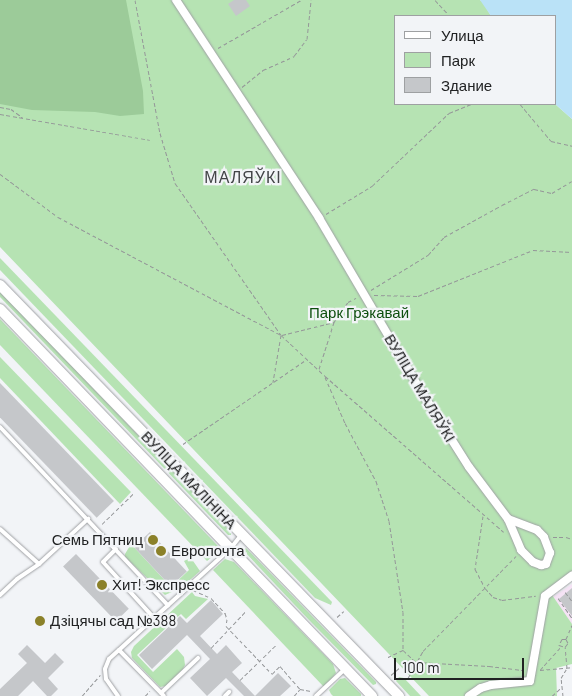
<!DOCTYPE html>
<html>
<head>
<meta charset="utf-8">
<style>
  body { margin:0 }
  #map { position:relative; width:572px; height:696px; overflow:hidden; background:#f2f4f7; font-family:Barlow,sans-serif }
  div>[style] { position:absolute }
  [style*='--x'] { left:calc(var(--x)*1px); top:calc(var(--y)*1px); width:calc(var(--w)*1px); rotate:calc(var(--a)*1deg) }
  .commercial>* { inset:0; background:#f5e3f5 }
  .green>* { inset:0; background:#b6e3b3 }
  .forest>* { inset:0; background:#9ccb99 }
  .water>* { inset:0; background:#bae2f7 }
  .building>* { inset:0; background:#c5c7ca; transform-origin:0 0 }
  .path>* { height:1px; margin-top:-0.5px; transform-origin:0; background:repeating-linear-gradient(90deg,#949698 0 4px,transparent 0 6.5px) }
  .roads { filter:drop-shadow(0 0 1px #9fa1a4) drop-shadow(0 0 1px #9fa1a4) }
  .lane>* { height:4px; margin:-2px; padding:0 2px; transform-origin:2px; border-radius:2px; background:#fff }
  .street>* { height:8px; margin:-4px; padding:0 4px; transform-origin:4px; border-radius:4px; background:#fff }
  .secondary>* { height:10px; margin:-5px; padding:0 5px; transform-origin:5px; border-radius:5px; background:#fff }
  .dots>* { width:14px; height:14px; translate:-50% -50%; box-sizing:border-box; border:2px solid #f2f4f7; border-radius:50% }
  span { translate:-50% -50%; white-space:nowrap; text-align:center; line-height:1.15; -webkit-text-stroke:4.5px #f2f4f7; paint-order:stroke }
  .park-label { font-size:15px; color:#0d4f0e }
  .street-label { font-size:15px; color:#212223 }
  .poi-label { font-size:15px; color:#212223 }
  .right { translate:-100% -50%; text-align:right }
  .left { translate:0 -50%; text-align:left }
  .neighbourhood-label { font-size:16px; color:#434548; letter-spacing:1px }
  .legend { position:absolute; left:394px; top:15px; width:162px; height:90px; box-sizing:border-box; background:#f2f4f7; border:1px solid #9ea0a2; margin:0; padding:6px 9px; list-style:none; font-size:15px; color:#212223 }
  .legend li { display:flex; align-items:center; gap:10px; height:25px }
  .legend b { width:25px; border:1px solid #9ea0a2 }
  .scale { position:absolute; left:394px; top:658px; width:130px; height:22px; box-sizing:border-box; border:2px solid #212223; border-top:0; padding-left:6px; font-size:15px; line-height:18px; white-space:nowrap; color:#212223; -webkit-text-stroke:4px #f2f4f7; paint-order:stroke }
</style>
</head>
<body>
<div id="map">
  <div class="commercial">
    <div style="clip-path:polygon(572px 584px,572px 624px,553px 597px)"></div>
  </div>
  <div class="green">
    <div style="clip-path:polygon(0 0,480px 0,483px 2px,491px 16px,396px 16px,396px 104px,555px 104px,572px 119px,572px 577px,550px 592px,572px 624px,572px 664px,556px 668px,557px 696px,429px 696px,0 247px)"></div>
    <div style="clip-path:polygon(0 258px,332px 602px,331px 605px,315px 598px,0 270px)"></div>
    <div style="clip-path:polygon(0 291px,231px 532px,231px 535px,228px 535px,0 297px)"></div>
    <div style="clip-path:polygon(0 319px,218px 546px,216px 554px,207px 561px,0 345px)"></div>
    <div style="clip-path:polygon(0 357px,131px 492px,120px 504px,0 378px)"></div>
    <div style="clip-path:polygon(131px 544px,171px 587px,189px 570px,184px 561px,186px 560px,191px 558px,200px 571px,181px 588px,165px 595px,125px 557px,125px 554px)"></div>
    <div style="clip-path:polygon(246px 548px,376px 682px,376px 684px,373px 685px,309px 620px,243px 550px)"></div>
    <div style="clip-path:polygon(225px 559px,234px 562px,333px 664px,336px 673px,326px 686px,323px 686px,213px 570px)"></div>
    <div style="clip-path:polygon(192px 592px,195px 596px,208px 599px,186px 619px,181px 614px,137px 655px,153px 672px,177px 649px,184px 657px,185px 665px,183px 669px,166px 686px,160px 687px,132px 658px,131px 652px,134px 646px)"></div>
    <div style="clip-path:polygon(399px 677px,404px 678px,421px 696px,410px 696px,396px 681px)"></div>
    <div style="clip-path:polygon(345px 678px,361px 694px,361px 696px,333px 696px,331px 694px,329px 690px,340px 679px)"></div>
  </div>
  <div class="forest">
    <div style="clip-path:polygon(0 0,126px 0,143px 91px,144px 114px,120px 116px,95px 112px,32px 110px,0 104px)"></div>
  </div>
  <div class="water">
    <div style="clip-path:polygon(480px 0,572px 0,572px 119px,555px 104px,556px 16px,491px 16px)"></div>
  </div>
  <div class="building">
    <div style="clip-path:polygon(234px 0,246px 0,250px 6px,236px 16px,228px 4px)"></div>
    <div style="left:0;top:383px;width:164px;height:24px;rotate:46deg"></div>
    <div style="left:150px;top:532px;width:54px;height:22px;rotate:47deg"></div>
    <div style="left:76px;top:554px;width:76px;height:18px;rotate:46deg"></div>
    <div style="clip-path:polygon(572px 588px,572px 616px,559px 599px)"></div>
    <div style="clip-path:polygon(211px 600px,223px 614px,200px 636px,217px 654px,226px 645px,242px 663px,232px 672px,255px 696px,278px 673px,291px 686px,280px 696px,244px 696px,226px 678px,207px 696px,190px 678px,210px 659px,187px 635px,152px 669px,139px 655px,180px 616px,187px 623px)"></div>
    <div style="clip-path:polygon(27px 645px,45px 663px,55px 653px,64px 662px,48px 678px,58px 689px,51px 696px,47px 696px,33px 681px,18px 696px,0 696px,0 689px,27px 663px,18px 654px)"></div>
  </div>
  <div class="path">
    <div style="--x:135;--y:0;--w:135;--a:79.4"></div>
    <div style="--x:160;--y:133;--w:52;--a:73.3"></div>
    <div style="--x:175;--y:183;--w:185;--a:55.1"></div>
    <div style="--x:281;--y:335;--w:48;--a:99.7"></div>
    <div style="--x:435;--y:0;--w:22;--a:47"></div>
    <div style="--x:218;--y:48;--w:96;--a:-30"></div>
    <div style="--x:242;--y:87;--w:27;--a:-39"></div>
    <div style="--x:263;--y:70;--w:34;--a:-24"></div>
    <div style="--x:294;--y:56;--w:21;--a:-53"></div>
    <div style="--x:307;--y:39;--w:39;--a:-84"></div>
    <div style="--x:520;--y:104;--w:48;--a:50"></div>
    <div style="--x:551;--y:141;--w:22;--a:13"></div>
    <div style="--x:0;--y:107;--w:11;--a:10"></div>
    <div style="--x:11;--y:109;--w:14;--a:36"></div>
    <div style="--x:0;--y:114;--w:152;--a:9.8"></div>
    <div style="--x:0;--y:174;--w:72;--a:36.6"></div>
    <div style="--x:58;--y:217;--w:252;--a:27.9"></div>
    <div style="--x:281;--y:335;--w:60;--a:43"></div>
    <div style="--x:325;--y:376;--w:237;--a:41.1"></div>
    <div style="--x:326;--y:214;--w:54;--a:-31.3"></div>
    <div style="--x:372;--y:186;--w:106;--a:-43.5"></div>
    <div style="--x:449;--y:113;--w:24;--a:-22"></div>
    <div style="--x:371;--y:290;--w:67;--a:-31.6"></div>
    <div style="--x:428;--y:255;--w:24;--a:-48"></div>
    <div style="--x:444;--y:237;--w:66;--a:-28.9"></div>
    <div style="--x:502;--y:205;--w:36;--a:-27"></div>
    <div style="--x:534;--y:189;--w:18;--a:13"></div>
    <div style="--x:552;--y:193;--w:23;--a:-31"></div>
    <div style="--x:374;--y:295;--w:44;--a:1.3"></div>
    <div style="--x:418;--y:296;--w:124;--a:-21.8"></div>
    <div style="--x:533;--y:250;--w:39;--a:3"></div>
    <div style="--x:282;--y:335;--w:54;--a:-14"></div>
    <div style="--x:319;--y:369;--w:49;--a:-72.3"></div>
    <div style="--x:334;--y:322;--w:24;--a:-55"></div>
    <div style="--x:348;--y:302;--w:9;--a:-27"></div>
    <div style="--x:325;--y:377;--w:50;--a:66.5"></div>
    <div style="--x:345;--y:423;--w:66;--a:61.9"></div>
    <div style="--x:376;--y:481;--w:42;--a:72"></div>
    <div style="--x:389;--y:521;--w:92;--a:81.3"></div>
    <div style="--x:403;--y:612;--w:38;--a:90"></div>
    <div style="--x:403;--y:650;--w:17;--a:155"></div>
    <div style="--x:183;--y:444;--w:150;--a:-34.4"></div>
    <div style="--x:483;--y:516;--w:54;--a:98.6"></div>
    <div style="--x:475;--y:569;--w:21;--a:62"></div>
    <div style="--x:485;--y:588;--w:12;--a:48"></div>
    <div style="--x:493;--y:597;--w:9;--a:18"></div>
    <div style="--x:502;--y:600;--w:34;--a:-7"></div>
    <div style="--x:102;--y:524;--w:45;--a:-44.1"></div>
    <div style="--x:553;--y:537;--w:13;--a:0"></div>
    <div style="--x:566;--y:537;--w:6;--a:18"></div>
    <div style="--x:193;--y:590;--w:20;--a:24"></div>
    <div style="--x:211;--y:598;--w:21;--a:47"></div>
    <div style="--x:225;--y:613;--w:6;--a:72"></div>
    <div style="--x:227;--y:619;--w:7;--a:98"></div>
    <div style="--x:226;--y:626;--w:66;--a:46.2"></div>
    <div style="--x:272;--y:674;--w:11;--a:-45"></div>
    <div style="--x:280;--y:666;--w:30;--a:49"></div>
    <div style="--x:300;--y:689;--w:11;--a:10"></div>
    <div style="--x:565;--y:592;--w:11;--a:52"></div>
    <div style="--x:558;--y:598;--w:24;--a:55"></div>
    <div style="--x:337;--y:617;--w:9;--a:-41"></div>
    <div style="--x:566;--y:639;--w:15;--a:-67"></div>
    <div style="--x:211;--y:648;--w:51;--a:-46.6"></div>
    <div style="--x:403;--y:650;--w:18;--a:43"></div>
    <div style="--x:416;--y:662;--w:73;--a:3.1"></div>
    <div style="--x:489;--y:666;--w:35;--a:7"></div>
    <div style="--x:540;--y:670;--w:32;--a:-5"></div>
    <div style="--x:540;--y:670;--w:31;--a:-48"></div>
    <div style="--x:391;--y:675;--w:11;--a:-41"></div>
    <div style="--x:408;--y:678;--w:31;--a:-61"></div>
    <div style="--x:423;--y:651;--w:133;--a:-45.6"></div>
    <div style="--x:240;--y:680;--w:52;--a:-44.2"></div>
    <div style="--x:82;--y:696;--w:28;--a:-49"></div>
    <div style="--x:145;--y:696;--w:7;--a:-45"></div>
    <div style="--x:294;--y:696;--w:9;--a:-49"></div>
    <div style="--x:552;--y:696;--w:12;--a:-42"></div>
    <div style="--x:563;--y:696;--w:18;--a:-96"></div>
    <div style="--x:561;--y:678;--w:12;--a:-59"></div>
    <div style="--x:567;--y:668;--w:21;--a:-95"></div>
    <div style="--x:565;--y:647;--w:5;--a:-53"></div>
    <div style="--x:568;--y:643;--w:4;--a:-117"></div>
    <div style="--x:566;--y:639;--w:4;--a:180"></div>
    <div style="--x:562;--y:639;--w:7;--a:117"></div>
    <div style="--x:559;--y:645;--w:6;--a:18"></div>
  </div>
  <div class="roads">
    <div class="lane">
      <div style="--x:0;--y:427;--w:245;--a:46.7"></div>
      <div style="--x:0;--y:529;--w:52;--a:41.9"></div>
      <div style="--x:116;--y:549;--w:18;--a:135"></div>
      <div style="--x:103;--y:562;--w:76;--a:47.7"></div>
      <div style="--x:154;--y:618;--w:104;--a:-42.3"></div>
      <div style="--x:231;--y:548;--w:18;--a:-52"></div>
      <div style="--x:0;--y:595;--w:23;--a:-43"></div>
      <div style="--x:17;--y:579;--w:27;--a:-34"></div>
      <div style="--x:39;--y:564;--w:67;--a:-42.6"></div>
      <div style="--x:154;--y:618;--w:47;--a:137.6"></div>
      <div style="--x:119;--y:650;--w:64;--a:45.6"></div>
      <div style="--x:161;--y:693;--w:51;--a:-43.4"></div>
      <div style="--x:118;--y:696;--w:21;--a:-125"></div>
      <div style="--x:106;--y:679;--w:10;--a:-96"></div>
      <div style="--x:105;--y:669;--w:11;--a:-68"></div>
      <div style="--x:109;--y:659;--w:13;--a:-42"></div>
      <div style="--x:225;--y:696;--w:6;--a:-45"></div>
      <div style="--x:316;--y:696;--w:40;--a:-43"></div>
    </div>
    <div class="street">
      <div style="--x:176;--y:0;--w:261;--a:56.7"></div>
      <div style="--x:319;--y:218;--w:197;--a:59.5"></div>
      <div style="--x:419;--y:388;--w:93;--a:57.7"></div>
      <div style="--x:469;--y:467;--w:65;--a:53.1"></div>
      <div style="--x:508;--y:519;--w:34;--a:67"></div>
      <div style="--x:521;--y:550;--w:17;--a:45"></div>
      <div style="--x:533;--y:562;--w:9;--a:21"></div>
      <div style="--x:541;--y:565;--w:5;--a:-11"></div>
      <div style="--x:546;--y:564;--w:12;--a:-70"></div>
      <div style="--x:550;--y:553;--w:17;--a:-111"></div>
      <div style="--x:544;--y:537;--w:10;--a:-135"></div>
      <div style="--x:537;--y:530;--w:31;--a:-159"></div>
      <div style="--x:469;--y:696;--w:14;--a:-34"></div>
      <div style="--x:481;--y:688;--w:10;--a:-17"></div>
      <div style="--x:491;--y:685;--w:39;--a:-6"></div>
      <div style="--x:530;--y:681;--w:86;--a:-80"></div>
      <div style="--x:545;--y:596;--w:34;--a:-37"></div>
    </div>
    <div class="secondary">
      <div style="--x:0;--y:285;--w:573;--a:45.85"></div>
      <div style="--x:0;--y:309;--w:537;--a:46.13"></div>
    </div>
  </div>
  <div class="dots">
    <div style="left:153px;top:540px;background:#8b8129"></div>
    <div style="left:161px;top:551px;background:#8b8129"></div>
    <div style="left:102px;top:585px;background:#8b8129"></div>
    <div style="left:40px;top:621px;background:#8b8129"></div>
  </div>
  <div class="park-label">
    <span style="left:359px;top:313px">Парк Грэкавай</span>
  </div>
  <div class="street-label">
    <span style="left:420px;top:388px;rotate:59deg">ВУЛІЦА МАЛЯЎКІ</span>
    <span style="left:189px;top:480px;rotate:46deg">ВУЛІЦА МАЛІНІНА</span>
  </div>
  <div class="poi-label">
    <span class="right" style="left:143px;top:540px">Семь Пятниц</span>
    <span class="left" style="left:171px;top:551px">Европочта</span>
    <span class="left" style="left:112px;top:585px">Хит! Экспресс</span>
    <span class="left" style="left:50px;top:621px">Дзіцячы сад №388</span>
  </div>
  <div class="neighbourhood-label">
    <span style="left:243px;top:177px">МАЛЯЎКІ</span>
  </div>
  <ul class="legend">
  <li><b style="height:6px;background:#fff"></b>Улица</li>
  <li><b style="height:14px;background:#b6e3b3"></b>Парк</li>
  <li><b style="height:14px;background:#c5c7ca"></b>Здание</li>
  </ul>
  <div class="scale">100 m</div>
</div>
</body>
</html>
